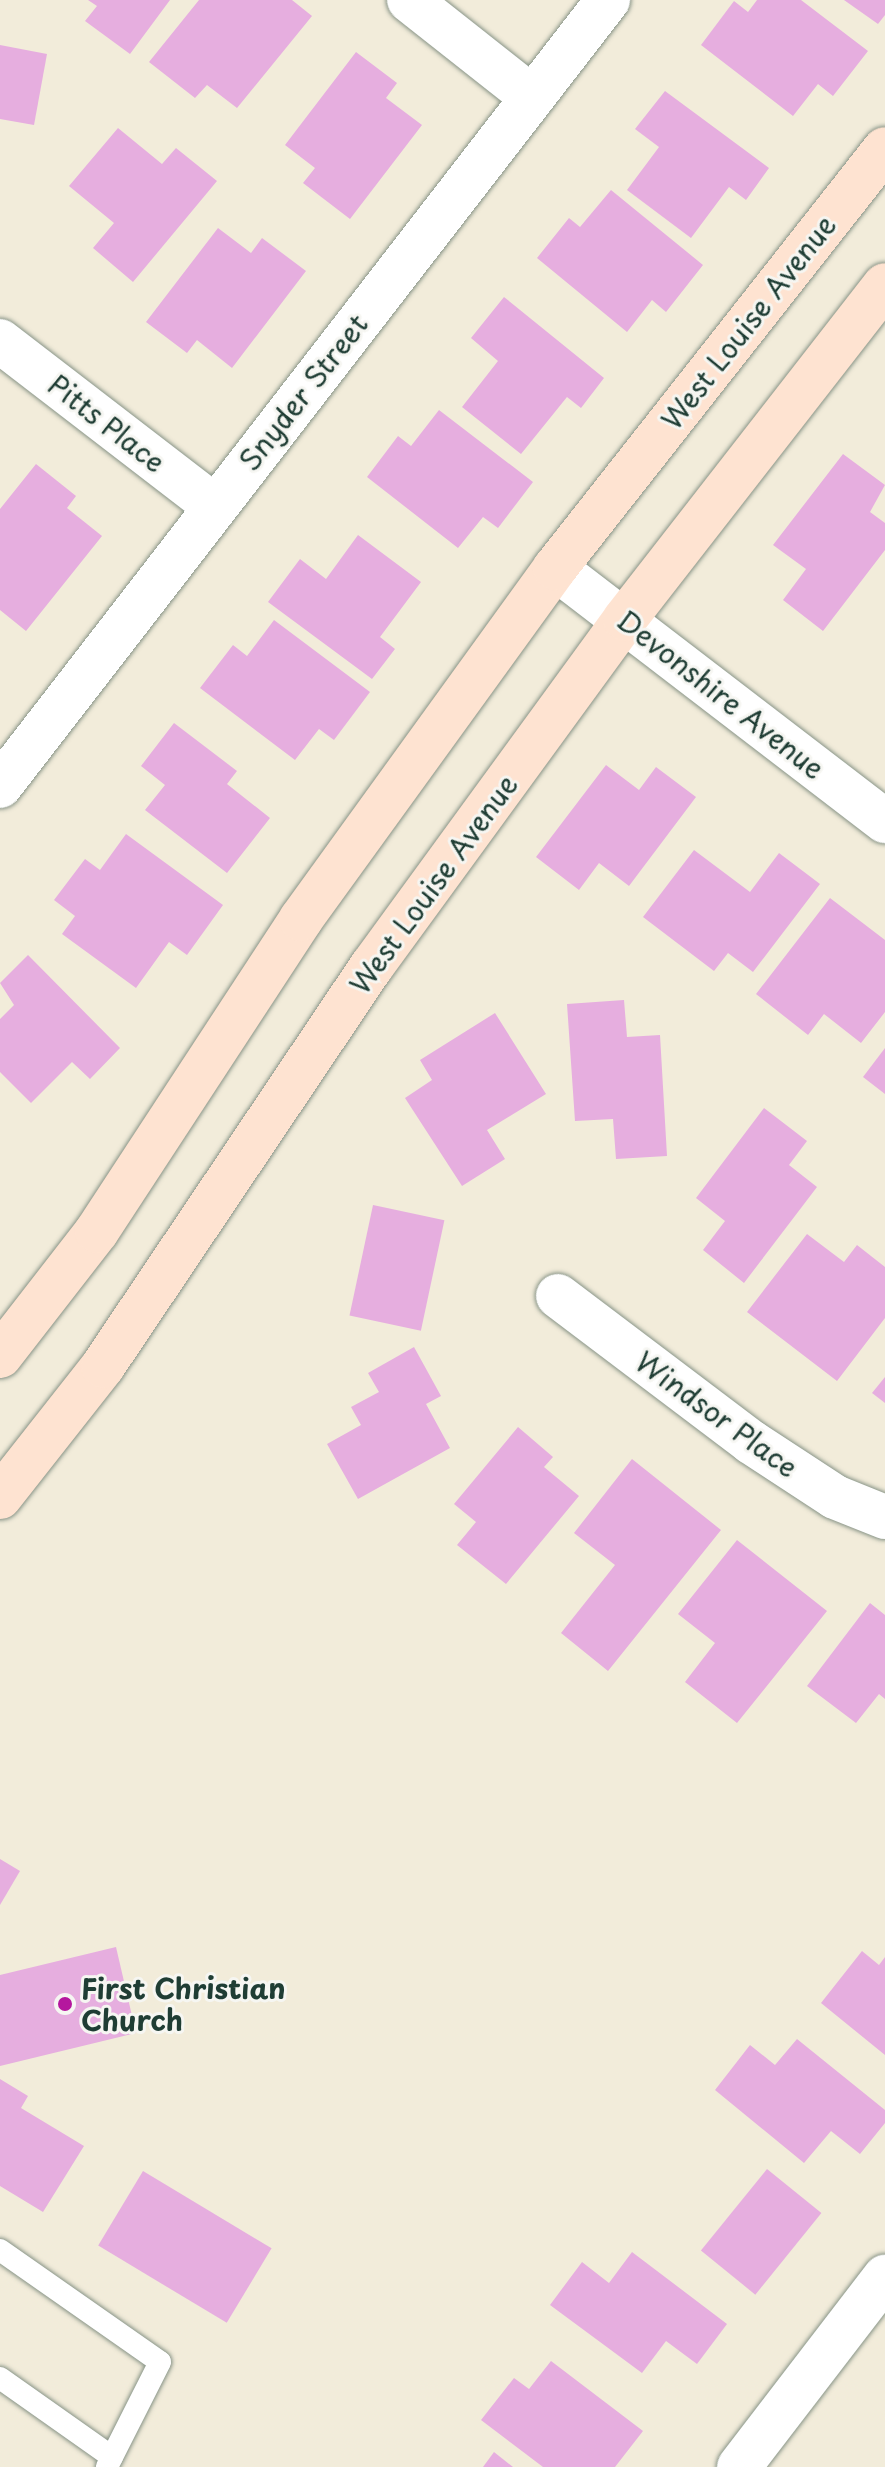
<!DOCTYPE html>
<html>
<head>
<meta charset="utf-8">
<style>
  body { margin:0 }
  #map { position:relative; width:885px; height:2467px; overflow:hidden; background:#f2ecda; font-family:"Playpen Sans",sans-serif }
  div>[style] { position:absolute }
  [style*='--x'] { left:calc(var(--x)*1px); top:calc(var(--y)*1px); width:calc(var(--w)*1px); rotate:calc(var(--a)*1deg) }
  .building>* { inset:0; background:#e6aedf; transform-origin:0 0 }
  .roads { filter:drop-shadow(0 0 2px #889487) drop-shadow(0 0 2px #889487) }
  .service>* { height:22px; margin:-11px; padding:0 11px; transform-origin:11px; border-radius:11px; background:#fff }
  .minor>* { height:44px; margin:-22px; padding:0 22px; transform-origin:22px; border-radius:22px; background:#fff }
  .secondary>* { height:44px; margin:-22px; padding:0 22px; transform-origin:22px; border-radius:22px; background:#fee3d1 }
  .dots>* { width:22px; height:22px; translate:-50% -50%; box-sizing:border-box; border:4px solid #f6f6f2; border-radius:50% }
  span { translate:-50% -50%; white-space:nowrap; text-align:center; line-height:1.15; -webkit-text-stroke:6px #f6f6f2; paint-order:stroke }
  .street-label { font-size:28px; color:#1f3d34 }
  .poi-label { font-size:28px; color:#1f3d34; font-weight:700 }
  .left { translate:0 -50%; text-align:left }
</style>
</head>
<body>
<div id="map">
  <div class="building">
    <div style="clip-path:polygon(88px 0,170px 0,130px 54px,85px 21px,97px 6px)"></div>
    <div style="clip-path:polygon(199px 0,292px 0,312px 16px,237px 108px,207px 85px,195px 98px,149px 62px)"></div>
    <div style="clip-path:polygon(757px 0,801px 0,868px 51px,833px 96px,818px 84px,793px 116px,701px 45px,734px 1px,748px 12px)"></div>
    <div style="clip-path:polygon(844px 0,885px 0,885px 15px,878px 24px)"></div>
    <div style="clip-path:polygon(0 45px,47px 54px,34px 125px,0 119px)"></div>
    <div style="clip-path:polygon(356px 52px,397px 83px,386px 98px,422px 125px,350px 219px,303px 183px,315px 168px,285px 145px)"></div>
    <div style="clip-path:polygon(665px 91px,769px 168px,746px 200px,729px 187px,691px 238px,627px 190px,659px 147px,635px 129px)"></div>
    <div style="clip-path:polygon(118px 128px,162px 164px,176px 148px,217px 181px,133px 282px,93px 248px,114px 223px,69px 186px)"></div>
    <div style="clip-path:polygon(611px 190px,703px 265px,666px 312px,652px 300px,627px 332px,537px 258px,569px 218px,580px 227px)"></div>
    <div style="clip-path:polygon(218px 228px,251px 253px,262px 238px,306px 271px,232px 368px,197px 340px,187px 353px,146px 322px)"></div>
    <div style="clip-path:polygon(504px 297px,604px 378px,581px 408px,567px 397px,521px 454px,462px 407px,498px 361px,471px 338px)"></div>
    <div style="clip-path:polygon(439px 410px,533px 482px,498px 528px,483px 517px,458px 548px,367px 477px,398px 436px,411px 446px)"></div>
    <div style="clip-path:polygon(843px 454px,885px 485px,870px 512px,885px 523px,885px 550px,823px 631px,783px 600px,806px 569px,773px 545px)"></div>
    <div style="clip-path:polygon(36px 464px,76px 496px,67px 508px,102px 536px,26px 631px,0 610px,0 509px)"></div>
    <div style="clip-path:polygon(358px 535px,421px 582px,380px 637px,395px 649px,372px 679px,268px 602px,300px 559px,326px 579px)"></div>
    <div style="clip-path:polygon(274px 620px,370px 692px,334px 740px,319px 729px,295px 760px,200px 688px,233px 645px,247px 656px)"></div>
    <div style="clip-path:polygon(174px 723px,237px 771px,227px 784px,270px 818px,227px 873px,145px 810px,165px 785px,141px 766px)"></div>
    <div style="clip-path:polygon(606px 765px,639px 790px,656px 767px,696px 797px,629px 886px,599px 863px,579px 890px,536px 857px)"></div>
    <div style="clip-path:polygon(126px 834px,223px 905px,187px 955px,169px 942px,136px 988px,62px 934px,75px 916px,54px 900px,85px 859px,100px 870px)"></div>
    <div style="clip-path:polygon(694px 850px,750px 892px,779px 853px,820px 884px,753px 972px,728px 953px,714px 971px,643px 917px)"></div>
    <div style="clip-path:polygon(830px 898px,885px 940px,885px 1012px,861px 1043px,824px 1014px,808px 1035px,756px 994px)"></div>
    <div style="clip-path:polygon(28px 955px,120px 1048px,90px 1079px,72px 1062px,31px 1103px,0 1072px,0 1019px,14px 1005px,0 983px)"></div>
    <div style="clip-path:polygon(624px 1000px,627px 1037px,660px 1035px,667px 1156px,616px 1159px,613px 1119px,575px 1121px,567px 1004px)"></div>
    <div style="clip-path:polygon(495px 1013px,546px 1094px,487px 1130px,505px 1159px,462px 1186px,405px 1098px,432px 1080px,420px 1060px)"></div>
    <div style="clip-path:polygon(885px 1048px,885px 1094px,863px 1077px)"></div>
    <div style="clip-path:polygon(764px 1108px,807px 1141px,789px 1165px,817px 1187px,744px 1283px,703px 1250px,725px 1221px,696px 1198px)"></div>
    <div style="left:373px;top:1205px;width:73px;height:113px;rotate:12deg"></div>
    <div style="clip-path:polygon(807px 1234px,844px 1262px,857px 1245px,885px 1267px,885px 1318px,837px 1381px,747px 1312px)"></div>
    <div style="clip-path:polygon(414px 1347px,441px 1396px,426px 1404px,450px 1448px,358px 1499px,327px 1444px,361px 1425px,351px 1407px,379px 1392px,368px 1373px)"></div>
    <div style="clip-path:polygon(885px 1377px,885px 1403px,872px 1393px)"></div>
    <div style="clip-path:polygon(518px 1427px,553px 1457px,544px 1467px,579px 1496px,506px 1584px,457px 1545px,476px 1522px,454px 1504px)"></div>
    <div style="clip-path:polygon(632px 1459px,721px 1530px,608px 1671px,561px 1633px,615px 1565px,574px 1533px)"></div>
    <div style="clip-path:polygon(737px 1540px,827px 1611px,737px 1723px,685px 1682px,715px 1643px,678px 1614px)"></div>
    <div style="clip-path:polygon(870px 1603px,885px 1615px,885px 1699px,879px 1694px,856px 1723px,807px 1686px)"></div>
    <div style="clip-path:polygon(0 1859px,20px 1871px,0 1905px)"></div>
    <div style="clip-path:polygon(116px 1947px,136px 2033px,0 2066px,0 1975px)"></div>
    <div style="clip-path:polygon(862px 1951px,879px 1965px,885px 1957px,885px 2055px,821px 2003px)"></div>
    <div style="clip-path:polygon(797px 2039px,885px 2110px,885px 2123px,860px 2154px,831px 2131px,804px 2163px,715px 2090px,750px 2045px,775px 2065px)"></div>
    <div style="clip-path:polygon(0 2079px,28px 2096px,21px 2108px,84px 2146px,43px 2212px,0 2186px)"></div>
    <div style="left:767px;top:2169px;width:70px;height:105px;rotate:39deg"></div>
    <div style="left:143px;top:2171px;width:150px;height:87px;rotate:31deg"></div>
    <div style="clip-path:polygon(632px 2252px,727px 2324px,697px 2364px,666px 2341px,642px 2373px,550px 2305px,582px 2262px,609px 2283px)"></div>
    <div style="clip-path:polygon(551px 2361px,643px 2431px,615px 2467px,543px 2467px,481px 2420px,514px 2378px,529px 2389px)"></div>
    <div style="clip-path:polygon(494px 2452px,513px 2467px,483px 2467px)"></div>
  </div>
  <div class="roads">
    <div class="service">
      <div style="--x:0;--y:2250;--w:195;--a:35"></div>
      <div style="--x:160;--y:2362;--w:118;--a:116.8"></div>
      <div style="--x:0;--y:2378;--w:137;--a:35.2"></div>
    </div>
    <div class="minor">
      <div style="--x:409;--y:0;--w:157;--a:38.3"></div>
      <div style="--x:0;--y:341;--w:270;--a:37.6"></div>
      <div style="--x:555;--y:568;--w:416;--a:37.5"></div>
      <div style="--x:0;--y:786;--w:994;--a:-52.28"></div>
      <div style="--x:558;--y:1296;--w:242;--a:37.1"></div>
      <div style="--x:751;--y:1442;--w:100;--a:33.2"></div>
      <div style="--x:835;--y:1497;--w:54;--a:21.8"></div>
      <div style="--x:739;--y:2467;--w:240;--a:-52.5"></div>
    </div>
    <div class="secondary">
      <div style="--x:0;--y:1356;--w:158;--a:-52.2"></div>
      <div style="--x:97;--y:1231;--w:373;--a:-56.8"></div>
      <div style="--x:301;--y:919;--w:433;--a:-54.1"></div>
      <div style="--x:555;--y:568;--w:533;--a:-51.78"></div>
      <div style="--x:0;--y:1497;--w:167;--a:-51.8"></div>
      <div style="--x:103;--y:1366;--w:482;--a:-56.1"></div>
      <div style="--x:372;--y:966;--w:429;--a:-53.9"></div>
      <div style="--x:625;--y:619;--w:423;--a:-52.1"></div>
    </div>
  </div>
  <div class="dots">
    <div style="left:65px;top:2004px;background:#b5179e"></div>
  </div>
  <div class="street-label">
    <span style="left:748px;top:322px;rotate:-52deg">West Louise Avenue</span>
    <span style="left:303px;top:392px;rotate:-52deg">Snyder Street</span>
    <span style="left:107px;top:423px;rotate:38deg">Pitts Place</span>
    <span style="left:721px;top:694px;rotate:38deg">Devonshire Avenue</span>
    <span style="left:433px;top:884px;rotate:-54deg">West Louise Avenue</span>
    <span style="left:717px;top:1414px;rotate:36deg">Windsor Place</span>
  </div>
  <div class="poi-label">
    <span class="left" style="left:81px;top:2004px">First Christian<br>Church</span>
  </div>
</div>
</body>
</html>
